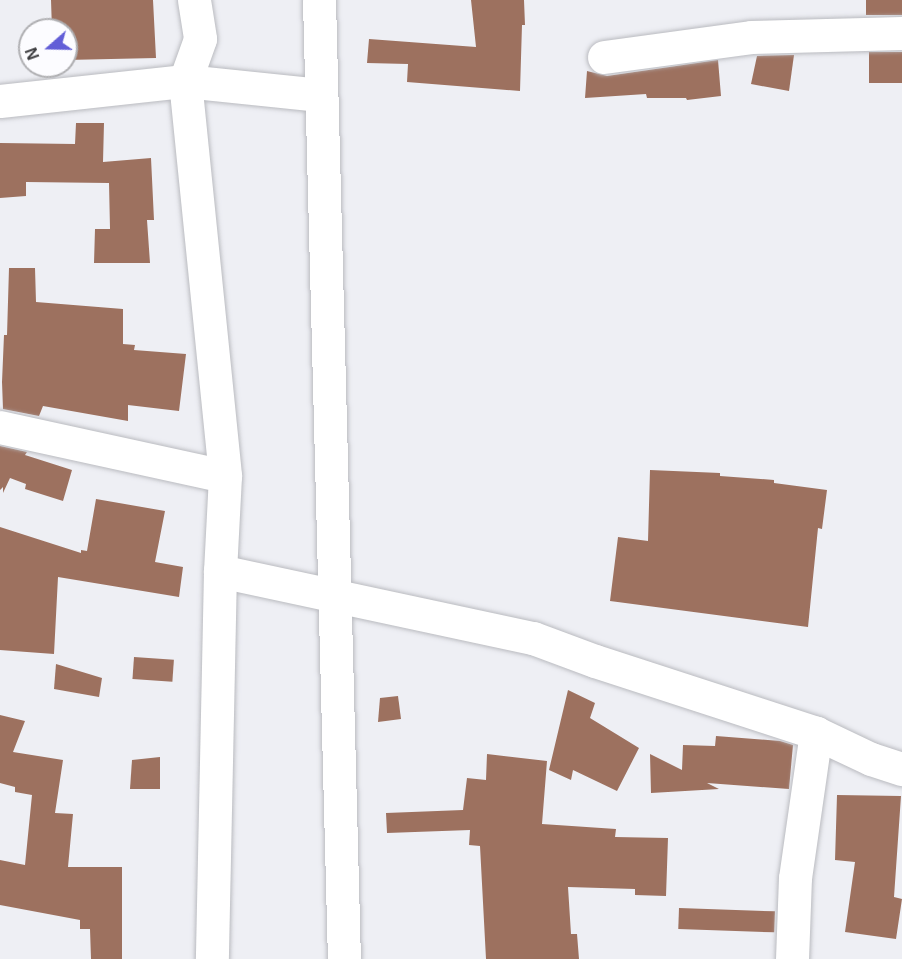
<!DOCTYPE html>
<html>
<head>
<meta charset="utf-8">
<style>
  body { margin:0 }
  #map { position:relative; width:902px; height:959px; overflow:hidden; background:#eeeff4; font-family:Arial,sans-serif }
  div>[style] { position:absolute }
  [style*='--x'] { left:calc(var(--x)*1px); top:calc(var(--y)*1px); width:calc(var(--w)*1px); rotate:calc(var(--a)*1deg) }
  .building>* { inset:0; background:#9d715f; transform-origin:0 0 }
  .roads { filter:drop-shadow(0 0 2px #babbc0) drop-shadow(0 0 2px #babbc0) }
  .minor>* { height:33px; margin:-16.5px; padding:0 16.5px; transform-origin:16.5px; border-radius:16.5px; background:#fff }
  span { translate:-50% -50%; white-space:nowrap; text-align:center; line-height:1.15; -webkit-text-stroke:6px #fcfcff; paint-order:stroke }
  .north { position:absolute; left:18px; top:18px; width:60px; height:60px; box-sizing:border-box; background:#fcfcff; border:2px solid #afafb2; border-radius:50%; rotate:250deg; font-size:16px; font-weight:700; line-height:24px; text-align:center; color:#3b3b3e }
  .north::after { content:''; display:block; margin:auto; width:21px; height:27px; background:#625ed7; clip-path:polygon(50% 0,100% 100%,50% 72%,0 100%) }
</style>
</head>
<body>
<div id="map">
  <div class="building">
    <div style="clip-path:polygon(51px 0,153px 0,156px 58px,66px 60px,66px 30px,52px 30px)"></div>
    <div style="clip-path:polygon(471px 0,524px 0,525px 25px,522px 25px,520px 91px,407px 82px,408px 64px,367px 63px,369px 39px,476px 47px)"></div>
    <div style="left:866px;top:0;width:36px;height:15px"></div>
    <div style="left:902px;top:52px;width:31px;height:33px;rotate:90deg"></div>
    <div style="clip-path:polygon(794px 55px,789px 91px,751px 84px,757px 56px)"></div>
    <div style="clip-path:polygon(718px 60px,721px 96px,687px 100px,686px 98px,647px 98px,646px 94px,585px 98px,587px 71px,607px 76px)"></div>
    <div style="clip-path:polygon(76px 123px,104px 123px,103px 162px,151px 158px,154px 220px,147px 220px,150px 263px,94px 263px,95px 229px,110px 229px,109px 183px,26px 182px,26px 196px,0 198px,0 143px,75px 144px)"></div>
    <div style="clip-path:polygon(9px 268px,35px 268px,36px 302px,123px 309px,123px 344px,135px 345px,134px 350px,186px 354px,179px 411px,128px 405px,128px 421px,43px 406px,39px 416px,3px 409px,2px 382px,4px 335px,7px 335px)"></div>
    <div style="clip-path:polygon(0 446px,27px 452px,25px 455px,72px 470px,63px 501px,25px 489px,26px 484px,10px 478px,3px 493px,3px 487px,0 490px)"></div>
    <div style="clip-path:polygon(650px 470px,720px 473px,720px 476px,774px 480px,774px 483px,827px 490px,822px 529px,818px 528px,808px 627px,610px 601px,618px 537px,648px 541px)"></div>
    <div style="clip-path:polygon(96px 499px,165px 511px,155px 562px,183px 567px,179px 597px,58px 577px,54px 654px,0 650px,0 527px,81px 553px,81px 550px,87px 551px)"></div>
    <div style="left:134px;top:657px;width:40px;height:22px;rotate:4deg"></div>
    <div style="clip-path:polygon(56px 664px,102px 678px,99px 697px,54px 689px)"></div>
    <div style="clip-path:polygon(568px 690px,595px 703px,590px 718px,639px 748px,617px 791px,573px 770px,571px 780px,549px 770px)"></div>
    <div style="clip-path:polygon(398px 696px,401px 719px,378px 722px,380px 698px)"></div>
    <div style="clip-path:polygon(0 715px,25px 721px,13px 752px,63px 760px,55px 813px,73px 814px,68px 867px,122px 867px,122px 959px,91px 959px,90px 929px,80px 929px,80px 920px,0 905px,0 860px,25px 865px,32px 795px,15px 792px,15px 787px,0 783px)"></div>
    <div style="clip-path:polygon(716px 736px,780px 741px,793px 745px,789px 789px,707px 783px,719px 789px,651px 793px,650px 754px,682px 770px,683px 745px,715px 746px)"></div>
    <div style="clip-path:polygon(487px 754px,547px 761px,542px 824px,616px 829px,615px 837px,668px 838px,666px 896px,635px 895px,635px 889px,568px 887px,571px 934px,577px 934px,579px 959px,486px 959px,480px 846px,469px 845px,470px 830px,387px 833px,386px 813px,463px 810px,467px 778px,486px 780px)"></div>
    <div style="clip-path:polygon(160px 757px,160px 789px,130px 789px,132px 760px)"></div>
    <div style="clip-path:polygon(837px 795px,901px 796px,894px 897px,902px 899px,896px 939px,845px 932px,855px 862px,835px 860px)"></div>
    <div style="left:679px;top:908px;width:96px;height:21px;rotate:2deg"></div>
  </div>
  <div class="roads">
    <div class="minor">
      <div style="--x:194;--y:0;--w:39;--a:81"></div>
      <div style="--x:200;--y:39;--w:45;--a:109.7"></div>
      <div style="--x:185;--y:81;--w:397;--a:84.2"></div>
      <div style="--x:225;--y:476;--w:95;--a:93"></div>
      <div style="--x:220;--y:571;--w:388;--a:91.2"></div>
      <div style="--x:319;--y:0;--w:959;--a:88.51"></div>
      <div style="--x:604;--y:57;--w:148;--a:-7.7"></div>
      <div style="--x:751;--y:37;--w:151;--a:-1.5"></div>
      <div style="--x:0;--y:101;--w:186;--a:-6.2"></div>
      <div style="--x:185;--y:81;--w:136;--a:5.9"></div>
      <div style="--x:0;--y:427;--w:230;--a:12.3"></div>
      <div style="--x:220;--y:571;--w:320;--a:12.1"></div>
      <div style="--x:533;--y:638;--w:66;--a:20.4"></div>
      <div style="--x:595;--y:661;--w:232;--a:18"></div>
      <div style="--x:816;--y:733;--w:61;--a:25.3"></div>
      <div style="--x:871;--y:759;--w:33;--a:18"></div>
      <div style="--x:792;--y:959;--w:81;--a:-87.9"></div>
      <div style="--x:795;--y:878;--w:147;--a:-81.8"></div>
    </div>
  </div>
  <div class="north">N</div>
</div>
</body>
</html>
